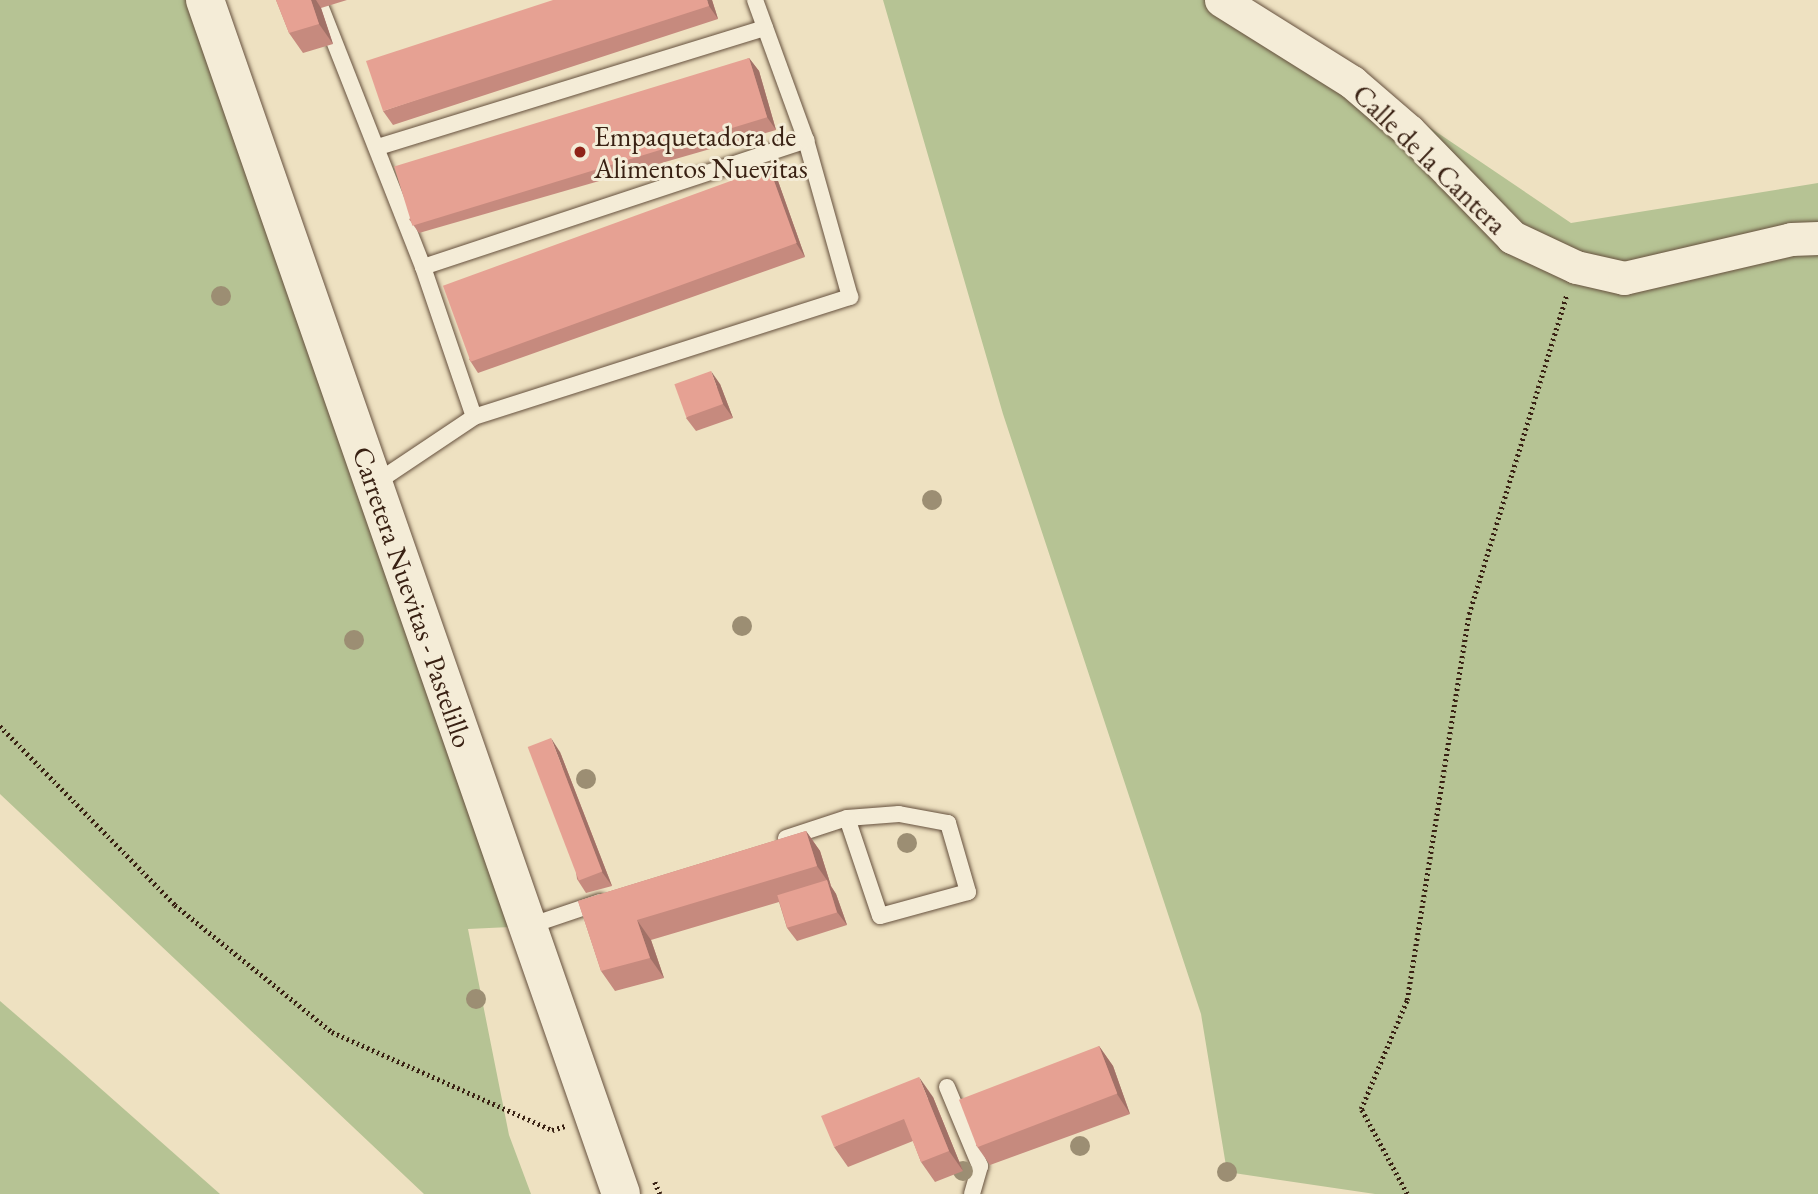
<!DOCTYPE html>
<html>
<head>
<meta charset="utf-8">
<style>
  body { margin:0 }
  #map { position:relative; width:1818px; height:1194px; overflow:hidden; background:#eee1c1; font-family:"EB Garamond",serif }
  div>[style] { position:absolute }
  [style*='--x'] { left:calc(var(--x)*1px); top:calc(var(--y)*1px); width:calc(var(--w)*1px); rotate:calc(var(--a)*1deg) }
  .green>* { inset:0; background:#b6c394 }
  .path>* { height:4.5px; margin-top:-2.25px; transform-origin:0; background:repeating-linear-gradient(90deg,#392113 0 2px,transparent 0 5.5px) }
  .roads { filter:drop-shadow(0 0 2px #66513e) drop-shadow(0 0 2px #66513e) }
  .lane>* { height:16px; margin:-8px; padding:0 8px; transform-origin:8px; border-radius:8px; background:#f4ecd7 }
  .street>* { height:33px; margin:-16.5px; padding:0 16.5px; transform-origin:16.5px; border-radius:16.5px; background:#f4ecd7 }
  .secondary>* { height:38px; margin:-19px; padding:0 19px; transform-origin:19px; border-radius:19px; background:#f4ecd7 }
  .trees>* { width:20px; height:20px; margin:-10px; border-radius:50%; background:#9c8e73 }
  .wall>* { inset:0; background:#c68a7e }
  .shaded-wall>* { inset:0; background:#a17167 }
  .building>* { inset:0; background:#e6a193; transform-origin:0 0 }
  .dots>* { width:19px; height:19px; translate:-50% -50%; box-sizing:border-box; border:4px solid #f4ecd7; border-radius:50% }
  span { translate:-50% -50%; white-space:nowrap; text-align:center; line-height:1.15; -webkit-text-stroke:6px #f4ecd7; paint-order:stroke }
  .poi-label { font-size:28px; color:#392113 }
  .left { translate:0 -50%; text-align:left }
  .street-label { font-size:28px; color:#392113 }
</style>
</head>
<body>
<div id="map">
  <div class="green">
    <div style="clip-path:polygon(0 0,206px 0,529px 926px,468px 929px,509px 1135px,531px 1194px,424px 1194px,0 794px)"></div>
    <div style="clip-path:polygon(883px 0,1241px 0,1571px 223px,1818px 183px,1818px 1194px,1375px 1194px,1227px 1172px,1201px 1014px,1003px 414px)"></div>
    <div style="clip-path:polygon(0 1001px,65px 1057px,220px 1194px,0 1194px)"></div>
  </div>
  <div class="path">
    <div style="--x:0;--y:726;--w:250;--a:45.6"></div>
    <div style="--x:175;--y:905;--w:202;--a:39"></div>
    <div style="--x:332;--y:1032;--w:241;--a:24"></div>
    <div style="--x:552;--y:1130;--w:14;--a:-17"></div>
    <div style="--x:655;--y:1182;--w:13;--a:67"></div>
    <div style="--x:1407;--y:1194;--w:97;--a:-118.4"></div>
    <div style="--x:1361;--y:1109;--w:118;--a:-67.1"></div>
    <div style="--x:1407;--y:1000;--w:391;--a:-80.9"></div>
    <div style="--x:1469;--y:614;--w:335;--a:-73"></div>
  </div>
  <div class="roads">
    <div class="lane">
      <div style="--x:321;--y:8;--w:278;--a:68.5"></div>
      <div style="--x:423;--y:267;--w:158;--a:71.2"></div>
      <div style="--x:378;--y:147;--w:405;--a:-17.1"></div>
      <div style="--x:423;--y:267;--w:404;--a:-18.3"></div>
      <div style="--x:374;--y:484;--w:120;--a:-33.8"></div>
      <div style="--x:474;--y:417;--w:395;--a:-17.7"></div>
      <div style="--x:850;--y:297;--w:163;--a:-105.7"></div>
      <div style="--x:806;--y:140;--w:149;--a:-110"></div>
      <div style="--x:786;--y:838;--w:64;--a:-18.2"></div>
      <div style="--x:847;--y:818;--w:52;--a:-4.4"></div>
      <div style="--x:899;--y:814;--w:50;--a:10.4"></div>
      <div style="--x:948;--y:823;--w:72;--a:73.8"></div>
      <div style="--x:968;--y:892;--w:91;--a:164.7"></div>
      <div style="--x:880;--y:916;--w:103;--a:-108.6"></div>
      <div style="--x:529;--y:926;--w:75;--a:-18.7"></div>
      <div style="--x:947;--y:1087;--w:86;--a:67.3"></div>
      <div style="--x:980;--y:1166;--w:29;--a:106"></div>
    </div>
    <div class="street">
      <div style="--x:1221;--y:0;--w:155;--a:32"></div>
      <div style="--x:1352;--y:82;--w:75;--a:40.7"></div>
      <div style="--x:1409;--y:131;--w:148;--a:45.8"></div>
      <div style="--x:1512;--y:237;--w:71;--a:25.1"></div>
      <div style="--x:1576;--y:267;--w:49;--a:12.9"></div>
      <div style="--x:1624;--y:278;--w:171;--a:-13.1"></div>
      <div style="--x:1791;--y:239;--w:27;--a:-2"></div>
    </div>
    <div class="secondary">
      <div style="--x:205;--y:0;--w:1264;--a:70.79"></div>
    </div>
  </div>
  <div class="trees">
    <div style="left:221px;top:296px"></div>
    <div style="left:932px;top:500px"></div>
    <div style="left:742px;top:626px"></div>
    <div style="left:354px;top:640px"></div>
    <div style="left:586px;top:779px"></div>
    <div style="left:907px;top:843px"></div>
    <div style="left:476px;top:999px"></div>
    <div style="left:1080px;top:1146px"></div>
    <div style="left:963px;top:1171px"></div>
    <div style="left:1227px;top:1172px"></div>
  </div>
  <div class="wall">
    <div style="clip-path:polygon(276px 0,347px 0,321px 8px,333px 44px,303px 53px,289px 33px)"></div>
    <div style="clip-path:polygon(712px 0,718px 19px,393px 125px,383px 111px)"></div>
    <div style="clip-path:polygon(749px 58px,759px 71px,776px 130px,419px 233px,409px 219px)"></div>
    <div style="clip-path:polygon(769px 167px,778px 181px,805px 257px,478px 373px,469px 359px)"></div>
    <div style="clip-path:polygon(720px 384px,733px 418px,696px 431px,686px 418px)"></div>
    <div style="clip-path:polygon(560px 752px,612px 886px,586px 893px,577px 879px)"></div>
    <div style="clip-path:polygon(806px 831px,820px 851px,831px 886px,836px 894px,847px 925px,797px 941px,787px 928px,779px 902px,651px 940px,664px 978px,615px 991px,601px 971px,578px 901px)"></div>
    <div style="clip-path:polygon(1099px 1046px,1113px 1066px,1130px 1114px,990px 1165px,976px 1145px)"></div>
    <div style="clip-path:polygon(933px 1097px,963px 1171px,935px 1182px,921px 1162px,913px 1141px,848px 1167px,834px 1147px)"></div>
  </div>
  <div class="shaded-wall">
    <div style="clip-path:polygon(311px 0,316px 0,321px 8px,333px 44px,319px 24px)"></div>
    <div style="clip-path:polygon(707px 0,712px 0,718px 19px,709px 6px)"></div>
    <div style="clip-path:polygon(749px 58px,759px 71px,776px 130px,767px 117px)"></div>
    <div style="clip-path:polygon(769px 167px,778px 181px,805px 257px,796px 243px)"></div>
    <div style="clip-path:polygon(711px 371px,720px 384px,733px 418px,723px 404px)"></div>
    <div style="clip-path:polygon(551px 738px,560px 752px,612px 886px,602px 872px)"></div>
    <div style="clip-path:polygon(806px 831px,820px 851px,831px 886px,817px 866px)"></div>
    <div style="clip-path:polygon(827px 880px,836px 894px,847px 925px,837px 912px)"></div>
    <div style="clip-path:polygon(637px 920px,651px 940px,664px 978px,650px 958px)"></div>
    <div style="clip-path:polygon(1099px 1046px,1113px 1066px,1130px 1114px,1117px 1094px)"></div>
    <div style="clip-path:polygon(919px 1077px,933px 1097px,963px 1171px,949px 1151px)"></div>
  </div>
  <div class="building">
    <div style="clip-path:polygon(276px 0,311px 0,319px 24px,289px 33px)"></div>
    <div style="clip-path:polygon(553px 0,707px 0,709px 6px,383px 111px,366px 61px)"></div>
    <div style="left:749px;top:58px;width:62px;height:371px;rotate:73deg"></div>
    <div style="left:769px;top:167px;width:81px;height:347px;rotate:70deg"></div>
    <div style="left:711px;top:371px;width:35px;height:39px;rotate:70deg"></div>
    <div style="left:551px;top:738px;width:143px;height:25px;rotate:69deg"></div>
    <div style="clip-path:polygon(806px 831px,817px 866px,637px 920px,650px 958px,601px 971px,578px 901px)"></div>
    <div style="left:827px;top:880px;width:34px;height:52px;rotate:73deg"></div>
    <div style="left:1099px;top:1046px;width:51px;height:150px;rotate:69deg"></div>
    <div style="clip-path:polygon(919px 1077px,949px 1151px,921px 1162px,904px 1119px,834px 1147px,821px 1116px)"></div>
  </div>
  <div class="dots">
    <div style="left:580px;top:152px;background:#8f2418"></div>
  </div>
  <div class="poi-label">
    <span class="left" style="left:594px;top:152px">Empaquetadora de<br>Alimentos Nuevitas</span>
  </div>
  <div class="street-label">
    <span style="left:1430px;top:159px;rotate:44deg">Calle de la Cantera</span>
    <span style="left:413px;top:597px;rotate:71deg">Carretera Nuevitas - Pastelillo</span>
  </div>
</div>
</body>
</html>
